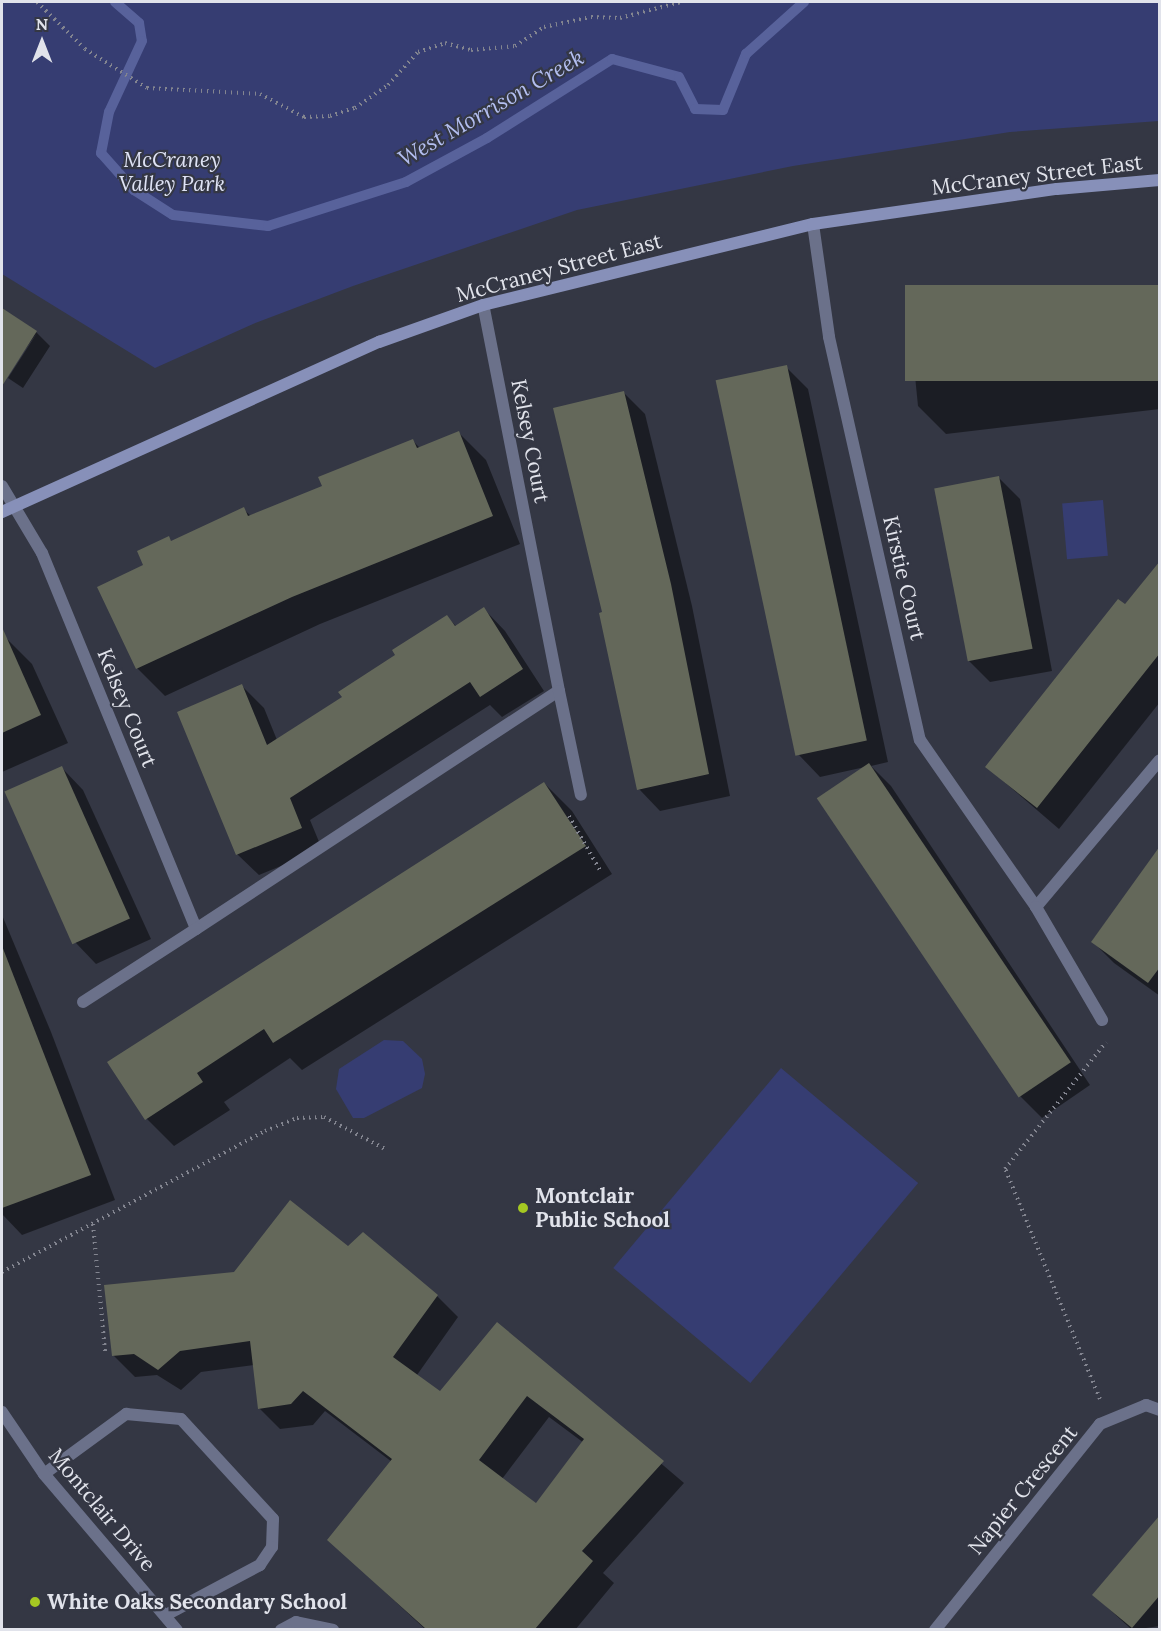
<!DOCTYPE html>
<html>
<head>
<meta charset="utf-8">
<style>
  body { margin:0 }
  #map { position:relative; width:1161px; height:1631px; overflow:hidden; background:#343744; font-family:Lora,serif }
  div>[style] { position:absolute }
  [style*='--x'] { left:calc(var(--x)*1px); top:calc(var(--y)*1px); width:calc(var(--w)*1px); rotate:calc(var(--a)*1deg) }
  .green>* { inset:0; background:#363d72; transform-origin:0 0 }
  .shadow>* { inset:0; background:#0007 }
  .stream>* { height:10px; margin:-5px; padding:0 5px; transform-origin:5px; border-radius:5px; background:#58629b }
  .building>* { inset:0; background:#64685a; transform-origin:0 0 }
  .path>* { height:4px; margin-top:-2px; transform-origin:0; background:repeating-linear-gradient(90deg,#838590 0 1.5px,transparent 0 6px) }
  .lane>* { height:12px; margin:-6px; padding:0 6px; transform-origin:6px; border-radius:6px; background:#6b718a }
  .street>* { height:12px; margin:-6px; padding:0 6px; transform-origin:6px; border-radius:6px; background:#6b718a }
  .secondary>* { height:12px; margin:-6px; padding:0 6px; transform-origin:6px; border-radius:6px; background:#8790b9 }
  .dots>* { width:16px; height:16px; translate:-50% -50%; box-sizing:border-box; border:3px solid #343744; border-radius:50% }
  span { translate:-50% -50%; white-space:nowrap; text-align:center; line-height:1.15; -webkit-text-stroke:4.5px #343744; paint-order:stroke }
  .park-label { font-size:21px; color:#dfe3f5; font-style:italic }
  .street-label { font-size:21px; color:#e1e3eb }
  .poi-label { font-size:21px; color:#e1e3eb; font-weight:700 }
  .left { translate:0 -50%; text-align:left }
  .water-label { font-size:22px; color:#b3bef0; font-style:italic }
  .frame { position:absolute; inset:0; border:3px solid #e1e3eb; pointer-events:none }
  .north { position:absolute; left:12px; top:12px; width:60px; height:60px; -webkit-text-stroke:4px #343744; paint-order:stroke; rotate:0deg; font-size:16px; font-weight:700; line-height:24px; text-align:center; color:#e1e3eb }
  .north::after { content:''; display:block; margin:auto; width:21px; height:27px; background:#e1e3eb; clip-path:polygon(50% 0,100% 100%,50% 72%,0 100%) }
</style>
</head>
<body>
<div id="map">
  <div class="green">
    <div style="clip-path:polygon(2px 2px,1159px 2px,1159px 121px,1010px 132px,793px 166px,577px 210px,353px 286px,253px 324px,155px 368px,2px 274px)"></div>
    <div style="left:1103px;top:500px;width:56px;height:41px;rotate:85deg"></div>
    <div style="clip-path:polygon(384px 1040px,403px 1041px,422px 1059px,425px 1074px,422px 1088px,364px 1118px,353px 1118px,336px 1089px,339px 1069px)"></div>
    <div style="left:781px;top:1068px;width:179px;height:261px;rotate:40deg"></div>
  </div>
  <div class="shadow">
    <div style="clip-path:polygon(1160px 287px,1160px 409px,946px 434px,918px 406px,909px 316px)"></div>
    <div style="clip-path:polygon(2px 310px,36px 332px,50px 346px,23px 388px,8px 378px,37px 333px,5px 377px,2px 374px)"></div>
    <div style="clip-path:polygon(786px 367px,808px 389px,888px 762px,871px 766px,891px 786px,1090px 1085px,1042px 1118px,1020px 1096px,819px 798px,865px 767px,820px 777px,799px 755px)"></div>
    <div style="clip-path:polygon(624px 393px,645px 414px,692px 606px,730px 796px,660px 811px,639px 789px,604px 613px)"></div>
    <div style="clip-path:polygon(458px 432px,486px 460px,520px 544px,320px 624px,165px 696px,137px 668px,145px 566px,168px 538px,172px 542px,243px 509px,251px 516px,324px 487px,413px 441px,420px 448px)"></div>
    <div style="clip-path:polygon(998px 477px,1020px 499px,1052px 671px,990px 682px,969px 661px)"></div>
    <div style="clip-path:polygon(1160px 563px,1160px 702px,1059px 829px,987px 767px)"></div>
    <div style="clip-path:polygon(484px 609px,505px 631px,544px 691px,502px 717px,490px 705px,310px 820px,322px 849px,259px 875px,237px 854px,242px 686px,264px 708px,277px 740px,344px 697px,447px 617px,457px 627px)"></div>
    <div style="clip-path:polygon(4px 636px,32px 664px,68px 743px,2px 772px)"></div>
    <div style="clip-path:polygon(62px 768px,83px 790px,151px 939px,96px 964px,75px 942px,7px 793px)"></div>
    <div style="clip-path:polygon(544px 783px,572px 811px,612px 874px,302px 1070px,290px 1058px,224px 1102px,230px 1110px,174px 1146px,147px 1119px,109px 1063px)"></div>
    <div style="clip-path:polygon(1160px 849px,1160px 996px,1114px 963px,1092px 941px)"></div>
    <div style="clip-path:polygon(2px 915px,51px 1032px,115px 1200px,22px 1235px,2px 1214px)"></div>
    <div style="clip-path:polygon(evenodd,348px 1248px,437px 1296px,458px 1317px,417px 1375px,441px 1393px,497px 1324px,684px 1483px,603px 1573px,614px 1583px,575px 1630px,426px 1630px,329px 1540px,392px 1462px,325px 1411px,313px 1425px,280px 1429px,259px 1408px,254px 1365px,201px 1372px,181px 1390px,157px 1375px,135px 1377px,113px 1355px,235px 1273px,348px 1248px,549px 1417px,584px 1443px,537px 1505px,502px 1479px,549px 1417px)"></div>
    <div style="clip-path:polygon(1160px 1528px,1160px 1626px,1132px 1630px,1094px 1595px)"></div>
  </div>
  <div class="stream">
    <div style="--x:115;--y:2;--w:32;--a:41"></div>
    <div style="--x:139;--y:23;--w:18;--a:81"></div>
    <div style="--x:142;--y:41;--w:78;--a:114.9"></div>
    <div style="--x:109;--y:112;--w:42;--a:101"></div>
    <div style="--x:101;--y:153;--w:50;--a:48.3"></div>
    <div style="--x:134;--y:190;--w:46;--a:32.7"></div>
    <div style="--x:173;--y:215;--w:96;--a:6.6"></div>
    <div style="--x:268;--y:226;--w:145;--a:-17.7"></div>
    <div style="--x:406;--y:182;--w:92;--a:-28.5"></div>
    <div style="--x:487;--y:138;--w:148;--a:-32.3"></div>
    <div style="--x:612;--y:59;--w:69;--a:15"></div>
    <div style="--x:679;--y:77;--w:36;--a:63"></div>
    <div style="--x:695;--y:109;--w:28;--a:2"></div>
    <div style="--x:723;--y:110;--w:61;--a:-67.7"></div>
    <div style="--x:746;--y:54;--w:78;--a:-41.9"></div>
  </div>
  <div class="building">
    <div style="left:1160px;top:285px;width:96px;height:255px;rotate:90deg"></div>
    <div style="clip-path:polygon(2px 308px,37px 331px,2px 386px)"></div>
    <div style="left:787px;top:365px;width:384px;height:73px;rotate:78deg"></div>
    <div style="clip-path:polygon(624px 391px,671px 584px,709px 774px,637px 790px,599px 613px,602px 612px,553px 408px)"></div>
    <div style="clip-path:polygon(459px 431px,493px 516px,292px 597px,136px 669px,97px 587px,143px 565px,137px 551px,169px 536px,171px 541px,244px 507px,248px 516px,322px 486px,318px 477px,413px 439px,417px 448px)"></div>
    <div style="left:999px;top:476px;width:176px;height:66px;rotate:79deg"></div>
    <div style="clip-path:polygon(1160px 561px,1160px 653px,1037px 808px,985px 767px,1118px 599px,1125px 604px)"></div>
    <div style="clip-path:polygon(484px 607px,523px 669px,480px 697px,470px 682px,290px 798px,302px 828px,236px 855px,177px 712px,242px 684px,267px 745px,342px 697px,338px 692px,395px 655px,392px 650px,447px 615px,455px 626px)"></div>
    <div style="clip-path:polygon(2px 627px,41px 715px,2px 733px)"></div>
    <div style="left:869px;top:763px;width:361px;height:63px;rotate:56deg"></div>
    <div style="left:62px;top:766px;width:167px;height:63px;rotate:66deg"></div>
    <div style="clip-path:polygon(544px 782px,586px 846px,273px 1043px,264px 1029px,197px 1073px,203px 1082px,145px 1120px,107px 1062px)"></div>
    <div style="clip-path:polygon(1160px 846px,1160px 967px,1148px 983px,1091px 942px)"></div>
    <div style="clip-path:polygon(2px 946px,91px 1175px,2px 1208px)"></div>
    <div style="clip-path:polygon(evenodd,290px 1200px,348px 1246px,363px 1232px,438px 1295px,393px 1357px,440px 1391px,497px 1322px,664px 1461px,582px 1551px,593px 1561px,535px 1629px,426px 1629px,327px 1540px,392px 1459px,303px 1391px,291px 1404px,258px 1409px,250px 1341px,180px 1351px,158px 1370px,134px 1354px,112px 1356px,104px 1285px,234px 1272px,290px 1200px,527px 1396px,584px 1439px,536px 1503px,479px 1460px,527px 1396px)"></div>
    <div style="clip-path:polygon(1160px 1515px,1160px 1595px,1132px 1628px,1092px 1595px)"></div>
  </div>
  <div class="path">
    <div style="--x:37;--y:2;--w:67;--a:44.4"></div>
    <div style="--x:85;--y:49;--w:73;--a:32.2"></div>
    <div style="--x:147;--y:88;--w:113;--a:3"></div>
    <div style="--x:260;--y:94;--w:50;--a:27.6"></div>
    <div style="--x:304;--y:117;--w:26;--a:-2"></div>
    <div style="--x:330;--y:116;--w:26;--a:-18"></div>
    <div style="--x:355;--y:108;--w:40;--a:-34.9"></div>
    <div style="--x:388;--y:85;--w:45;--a:-47.7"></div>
    <div style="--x:418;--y:52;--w:28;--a:-18"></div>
    <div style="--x:445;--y:43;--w:27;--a:15"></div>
    <div style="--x:471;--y:50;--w:44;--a:-5.2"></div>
    <div style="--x:515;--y:46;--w:35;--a:-33"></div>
    <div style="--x:544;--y:27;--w:48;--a:-12"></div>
    <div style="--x:591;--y:17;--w:29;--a:2"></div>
    <div style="--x:620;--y:18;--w:63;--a:-14.7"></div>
    <div style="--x:569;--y:816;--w:64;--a:60.3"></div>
    <div style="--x:93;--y:1224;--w:129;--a:84.6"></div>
    <div style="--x:2;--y:1272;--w:298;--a:-28.2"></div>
    <div style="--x:265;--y:1131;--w:35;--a:-22"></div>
    <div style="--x:297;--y:1118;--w:27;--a:-2"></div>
    <div style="--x:324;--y:1117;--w:71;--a:27.6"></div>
    <div style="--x:1100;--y:1399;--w:249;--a:-112.4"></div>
    <div style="--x:1005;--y:1169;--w:162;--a:-51.5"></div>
  </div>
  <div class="lane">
    <div style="--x:44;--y:1474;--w:102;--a:-36.2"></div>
    <div style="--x:126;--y:1414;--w:55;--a:5.2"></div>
    <div style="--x:181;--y:1419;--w:136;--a:47.4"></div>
    <div style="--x:273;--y:1519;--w:28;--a:92"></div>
    <div style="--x:272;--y:1547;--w:22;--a:124"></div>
    <div style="--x:260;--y:1565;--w:106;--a:152"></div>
    <div style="--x:281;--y:1630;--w:17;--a:-28"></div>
    <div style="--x:296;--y:1622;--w:38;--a:12"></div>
  </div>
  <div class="street">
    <div style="--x:813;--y:224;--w:114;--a:81.9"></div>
    <div style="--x:829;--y:337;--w:413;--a:77.3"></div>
    <div style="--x:920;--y:740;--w:203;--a:55.2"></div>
    <div style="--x:1036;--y:907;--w:192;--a:-49.9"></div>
    <div style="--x:2;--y:486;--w:78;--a:59.2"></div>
    <div style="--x:42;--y:553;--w:406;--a:67.7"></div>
    <div style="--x:196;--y:929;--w:434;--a:-33.3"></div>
    <div style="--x:559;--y:691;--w:393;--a:-101.1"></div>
    <div style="--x:559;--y:691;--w:106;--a:78.1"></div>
    <div style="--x:1036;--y:907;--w:131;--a:59.7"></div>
    <div style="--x:83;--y:1002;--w:135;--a:-32.9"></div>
    <div style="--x:2;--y:1412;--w:75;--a:55.9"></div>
    <div style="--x:44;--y:1474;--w:205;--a:49.6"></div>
    <div style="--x:935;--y:1630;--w:264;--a:-51.3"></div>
    <div style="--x:1100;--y:1424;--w:50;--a:-22.4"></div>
    <div style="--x:1146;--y:1405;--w:15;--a:20"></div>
  </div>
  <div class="secondary">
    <div style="--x:2;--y:512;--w:414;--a:-24.3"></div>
    <div style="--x:379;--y:342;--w:110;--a:-19.6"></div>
    <div style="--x:483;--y:305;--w:340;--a:-13.8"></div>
    <div style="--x:813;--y:224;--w:246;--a:-8.2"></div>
    <div style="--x:1057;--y:189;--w:103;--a:-5"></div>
  </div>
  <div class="dots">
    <div style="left:523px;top:1208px;background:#a5c822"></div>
    <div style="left:35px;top:1602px;background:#a5c822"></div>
  </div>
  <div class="park-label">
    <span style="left:172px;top:172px">McCraney<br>Valley Park</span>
  </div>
  <div class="street-label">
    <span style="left:1037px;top:175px;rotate:-7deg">McCraney Street East</span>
    <span style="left:559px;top:268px;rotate:-15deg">McCraney Street East</span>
    <span style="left:530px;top:441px;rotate:79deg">Kelsey Court</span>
    <span style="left:904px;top:578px;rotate:77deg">Kirstie Court</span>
    <span style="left:127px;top:708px;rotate:68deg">Kelsey Court</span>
    <span style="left:1023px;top:1490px;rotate:-51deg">Napier Crescent</span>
    <span style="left:102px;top:1510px;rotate:50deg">Montclair Drive</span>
  </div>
  <div class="poi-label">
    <span class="left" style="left:535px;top:1208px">Montclair<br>Public School</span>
    <span class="left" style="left:47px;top:1602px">White Oaks Secondary School</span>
  </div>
  <div class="water-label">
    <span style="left:491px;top:108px;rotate:-30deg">West Morrison Creek</span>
  </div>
  <div class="frame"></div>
  <div class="north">N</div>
</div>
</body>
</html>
